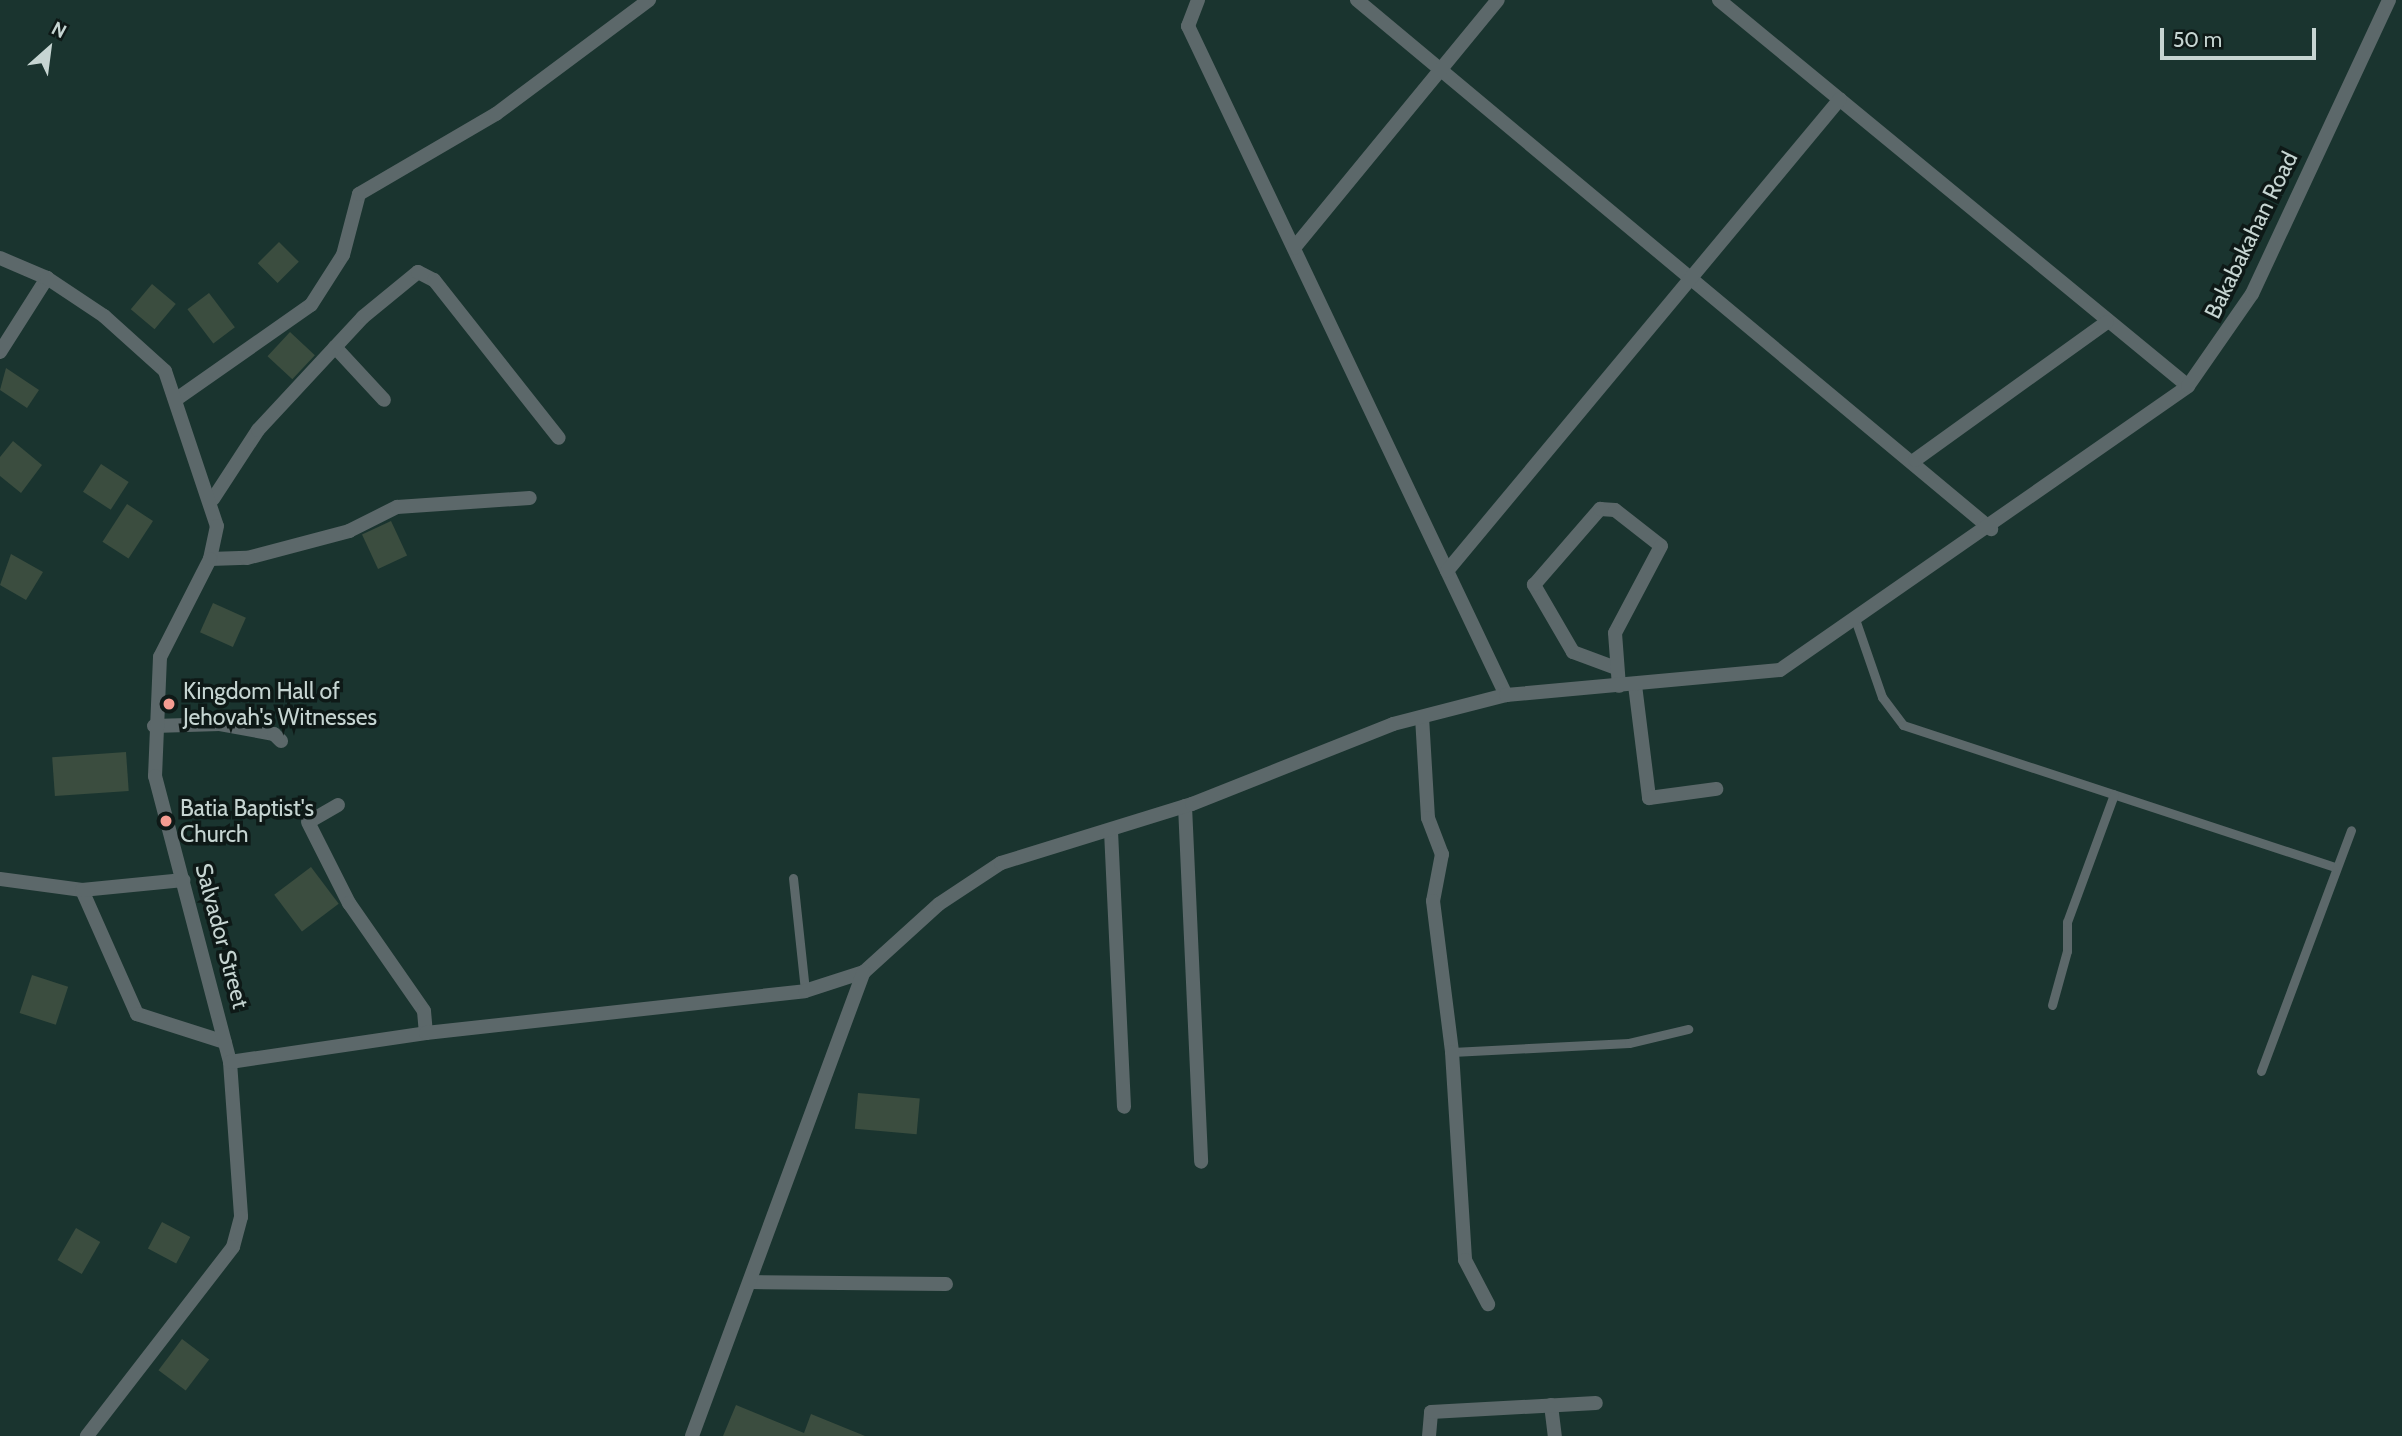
<!DOCTYPE html>
<html>
<head>
<meta charset="utf-8">
<style>
  body { margin:0 }
  #map { position:relative; width:2402px; height:1436px; overflow:hidden; background:#1a342f; font-family:Cabin,sans-serif }
  div>[style] { position:absolute }
  [style*='--x'] { left:calc(var(--x)*1px); top:calc(var(--y)*1px); width:calc(var(--w)*1px); rotate:calc(var(--a)*1deg) }
  .building>* { inset:0; background:#3b4d3f; transform-origin:0 0 }
  .service>* { height:9px; margin:-4.5px; padding:0 4.5px; transform-origin:4.5px; border-radius:4.5px; background:#5c686a }
  .minor>* { height:14px; margin:-7px; padding:0 7px; transform-origin:7px; border-radius:7px; background:#5c686a }
  .tertiary>* { height:14px; margin:-7px; padding:0 7px; transform-origin:7px; border-radius:7px; background:#5c686a }
  .dots>* { width:19px; height:19px; translate:-50% -50%; box-sizing:border-box; border:4px solid #0e1917; border-radius:50% }
  span { translate:-50% -50%; white-space:nowrap; text-align:center; line-height:1.15; -webkit-text-stroke:7px #0e1917; paint-order:stroke }
  .street-label { font-size:23px; color:#c6d5d2 }
  .poi-label { font-size:23px; color:#c6d5d2 }
  .left { translate:0 -50%; text-align:left }
  .north { position:absolute; left:14px; top:14px; width:70px; height:70px; -webkit-text-stroke:5px #0e1917; paint-order:stroke; rotate:28deg; font-size:19px; font-weight:700; line-height:28px; text-align:center; color:#c6d5d2 }
  .north::after { content:''; display:block; margin:auto; width:24px; height:32px; background:#c6d5d2; clip-path:polygon(50% 0,100% 100%,50% 72%,0 100%) }
  .scale { position:absolute; left:2160px; top:28px; width:156px; height:32px; box-sizing:border-box; border:4px solid #c6d5d2; border-top:0; padding-left:9px; font-size:21px; line-height:24px; white-space:nowrap; color:#c6d5d2; -webkit-text-stroke:5px #0e1917; paint-order:stroke }
</style>
</head>
<body>
<div id="map">
  <div class="building">
    <div style="left:279px;top:242px;width:28px;height:30px;rotate:45deg"></div>
    <div style="left:152px;top:284px;width:31px;height:33px;rotate:40deg"></div>
    <div style="left:209px;top:293px;width:43px;height:27px;rotate:53deg"></div>
    <div style="left:290px;top:332px;width:34px;height:33px;rotate:43deg"></div>
    <div style="clip-path:polygon(6px 368px,39px 390px,27px 408px,0 390px)"></div>
    <div style="clip-path:polygon(13px 441px,42px 465px,21px 493px,0 476px,0 457px)"></div>
    <div style="left:101px;top:464px;width:33px;height:33px;rotate:33deg"></div>
    <div style="left:127px;top:504px;width:31px;height:45px;rotate:33deg"></div>
    <div style="left:391px;top:521px;width:38px;height:32px;rotate:65deg"></div>
    <div style="clip-path:polygon(11px 554px,43px 572px,26px 600px,0 585px)"></div>
    <div style="left:213px;top:603px;width:36px;height:32px;rotate:24deg"></div>
    <div style="left:126px;top:752px;width:39px;height:74px;rotate:86deg"></div>
    <div style="left:311px;top:867px;width:46px;height:46px;rotate:53deg"></div>
    <div style="left:32px;top:975px;width:38px;height:40px;rotate:18deg"></div>
    <div style="left:858px;top:1093px;width:62px;height:36px;rotate:5deg"></div>
    <div style="left:162px;top:1222px;width:32px;height:30px;rotate:28deg"></div>
    <div style="left:76px;top:1228px;width:28px;height:37px;rotate:30deg"></div>
    <div style="left:182px;top:1339px;width:34px;height:39px;rotate:37deg"></div>
    <div style="clip-path:polygon(736px 1405px,804px 1433px,811px 1414px,865px 1436px,723px 1436px)"></div>
  </div>
  <div class="service">
    <div style="--x:1855;--y:619;--w:83;--a:70.9"></div>
    <div style="--x:1882;--y:697;--w:35;--a:53"></div>
    <div style="--x:1903;--y:725;--w:453;--a:18.2"></div>
    <div style="--x:793;--y:878;--w:114;--a:83.9"></div>
    <div style="--x:2052;--y:1005;--w:56;--a:-74.5"></div>
    <div style="--x:2067;--y:951;--w:29;--a:-90"></div>
    <div style="--x:2067;--y:922;--w:136;--a:-69.8"></div>
    <div style="--x:1452;--y:1052;--w:177;--a:-2.9"></div>
    <div style="--x:1629;--y:1043;--w:61;--a:-13.3"></div>
    <div style="--x:2261;--y:1071;--w:257;--a:-69.5"></div>
  </div>
  <div class="minor">
    <div style="--x:1198;--y:0;--w:28;--a:111"></div>
    <div style="--x:1188;--y:26;--w:741;--a:64.58"></div>
    <div style="--x:1357;--y:0;--w:826;--a:39.84"></div>
    <div style="--x:1719;--y:0;--w:607;--a:39.46"></div>
    <div style="--x:1294;--y:248;--w:321;--a:-50.6"></div>
    <div style="--x:335;--y:347;--w:72;--a:47.2"></div>
    <div style="--x:0;--y:352;--w:88;--a:-57.6"></div>
    <div style="--x:178;--y:398;--w:162;--a:-35"></div>
    <div style="--x:311;--y:305;--w:59;--a:-57.4"></div>
    <div style="--x:343;--y:255;--w:63;--a:-75.3"></div>
    <div style="--x:359;--y:194;--w:159;--a:-30.3"></div>
    <div style="--x:496;--y:114;--w:191;--a:-36.7"></div>
    <div style="--x:1915;--y:460;--w:236;--a:-35.7"></div>
    <div style="--x:213;--y:499;--w:82;--a:-56.9"></div>
    <div style="--x:258;--y:430;--w:154;--a:-47.1"></div>
    <div style="--x:363;--y:317;--w:71;--a:-39.3"></div>
    <div style="--x:418;--y:272;--w:18;--a:27"></div>
    <div style="--x:434;--y:280;--w:201;--a:51.7"></div>
    <div style="--x:210;--y:559;--w:37;--a:-2"></div>
    <div style="--x:247;--y:558;--w:106;--a:-14.8"></div>
    <div style="--x:349;--y:531;--w:54;--a:-26.6"></div>
    <div style="--x:397;--y:507;--w:133;--a:-3.9"></div>
    <div style="--x:1447;--y:571;--w:614;--a:-50.22"></div>
    <div style="--x:1616;--y:668;--w:46;--a:-159.6"></div>
    <div style="--x:1573;--y:652;--w:78;--a:-120.2"></div>
    <div style="--x:1534;--y:585;--w:101;--a:-49"></div>
    <div style="--x:1600;--y:509;--w:15;--a:4"></div>
    <div style="--x:1615;--y:510;--w:58;--a:38"></div>
    <div style="--x:1661;--y:546;--w:98;--a:117.9"></div>
    <div style="--x:1615;--y:633;--w:53;--a:85.7"></div>
    <div style="--x:1635;--y:685;--w:114;--a:82.9"></div>
    <div style="--x:1649;--y:798;--w:68;--a:-7.7"></div>
    <div style="--x:1422;--y:717;--w:101;--a:86.6"></div>
    <div style="--x:1428;--y:818;--w:39;--a:69"></div>
    <div style="--x:1442;--y:854;--w:48;--a:100.8"></div>
    <div style="--x:1433;--y:901;--w:152;--a:82.8"></div>
    <div style="--x:1452;--y:1052;--w:208;--a:86.4"></div>
    <div style="--x:1465;--y:1260;--w:50;--a:62.4"></div>
    <div style="--x:154;--y:726;--w:66;--a:-1.7"></div>
    <div style="--x:220;--y:724;--w:55;--a:10.5"></div>
    <div style="--x:274;--y:734;--w:10;--a:45"></div>
    <div style="--x:338;--y:805;--w:34;--a:150"></div>
    <div style="--x:308;--y:822;--w:91;--a:63.2"></div>
    <div style="--x:349;--y:903;--w:131;--a:55.2"></div>
    <div style="--x:424;--y:1011;--w:22;--a:85"></div>
    <div style="--x:1185;--y:806;--w:356;--a:87.4"></div>
    <div style="--x:1111;--y:831;--w:276;--a:87.3"></div>
    <div style="--x:0;--y:879;--w:83;--a:7.6"></div>
    <div style="--x:82;--y:890;--w:136;--a:66.1"></div>
    <div style="--x:137;--y:1014;--w:92;--a:17.7"></div>
    <div style="--x:82;--y:890;--w:102;--a:-5.6"></div>
    <div style="--x:750;--y:1282;--w:196;--a:0.6"></div>
    <div style="--x:1551;--y:1405;--w:31;--a:83"></div>
    <div style="--x:1429;--y:1436;--w:24;--a:-85"></div>
    <div style="--x:1431;--y:1412;--w:165;--a:-3.1"></div>
  </div>
  <div class="tertiary">
    <div style="--x:0;--y:258;--w:51;--a:23.1"></div>
    <div style="--x:47;--y:278;--w:69;--a:33.7"></div>
    <div style="--x:104;--y:316;--w:82;--a:42"></div>
    <div style="--x:165;--y:371;--w:163;--a:71.5"></div>
    <div style="--x:217;--y:526;--w:34;--a:102"></div>
    <div style="--x:210;--y:559;--w:110;--a:117"></div>
    <div style="--x:160;--y:657;--w:119;--a:92.4"></div>
    <div style="--x:155;--y:776;--w:296;--a:75.3"></div>
    <div style="--x:230;--y:1062;--w:155;--a:85.9"></div>
    <div style="--x:241;--y:1217;--w:31;--a:105"></div>
    <div style="--x:233;--y:1247;--w:239;--a:127.7"></div>
    <div style="--x:230;--y:1062;--w:198;--a:-8.4"></div>
    <div style="--x:426;--y:1033;--w:381;--a:-6.3"></div>
    <div style="--x:805;--y:991;--w:62;--a:-17.9"></div>
    <div style="--x:864;--y:972;--w:101;--a:-42.2"></div>
    <div style="--x:939;--y:904;--w:74;--a:-33.5"></div>
    <div style="--x:1001;--y:863;--w:200;--a:-17.2"></div>
    <div style="--x:1192;--y:804;--w:216;--a:-21.7"></div>
    <div style="--x:1393;--y:724;--w:117;--a:-14.4"></div>
    <div style="--x:1506;--y:695;--w:275;--a:-5.2"></div>
    <div style="--x:1780;--y:670;--w:497;--a:-34.8"></div>
    <div style="--x:2188;--y:386;--w:112;--a:-55.2"></div>
    <div style="--x:2252;--y:294;--w:324;--a:-65"></div>
    <div style="--x:692;--y:1436;--w:495;--a:-69.7"></div>
  </div>
  <div class="dots">
    <div style="left:169px;top:704px;background:#f59c91"></div>
    <div style="left:166px;top:821px;background:#f59c91"></div>
  </div>
  <div class="street-label">
    <span style="left:2251px;top:235px;rotate:-64deg">Bakabakahan Road</span>
    <span style="left:222px;top:936px;rotate:75deg">Salvador Street</span>
  </div>
  <div class="poi-label">
    <span class="left" style="left:183px;top:704px">Kingdom Hall of<br>Jehovah's Witnesses</span>
    <span class="left" style="left:180px;top:821px">Batia Baptist's<br>Church</span>
  </div>
  <div class="north">N</div>
  <div class="scale">50 m</div>
</div>
</body>
</html>
